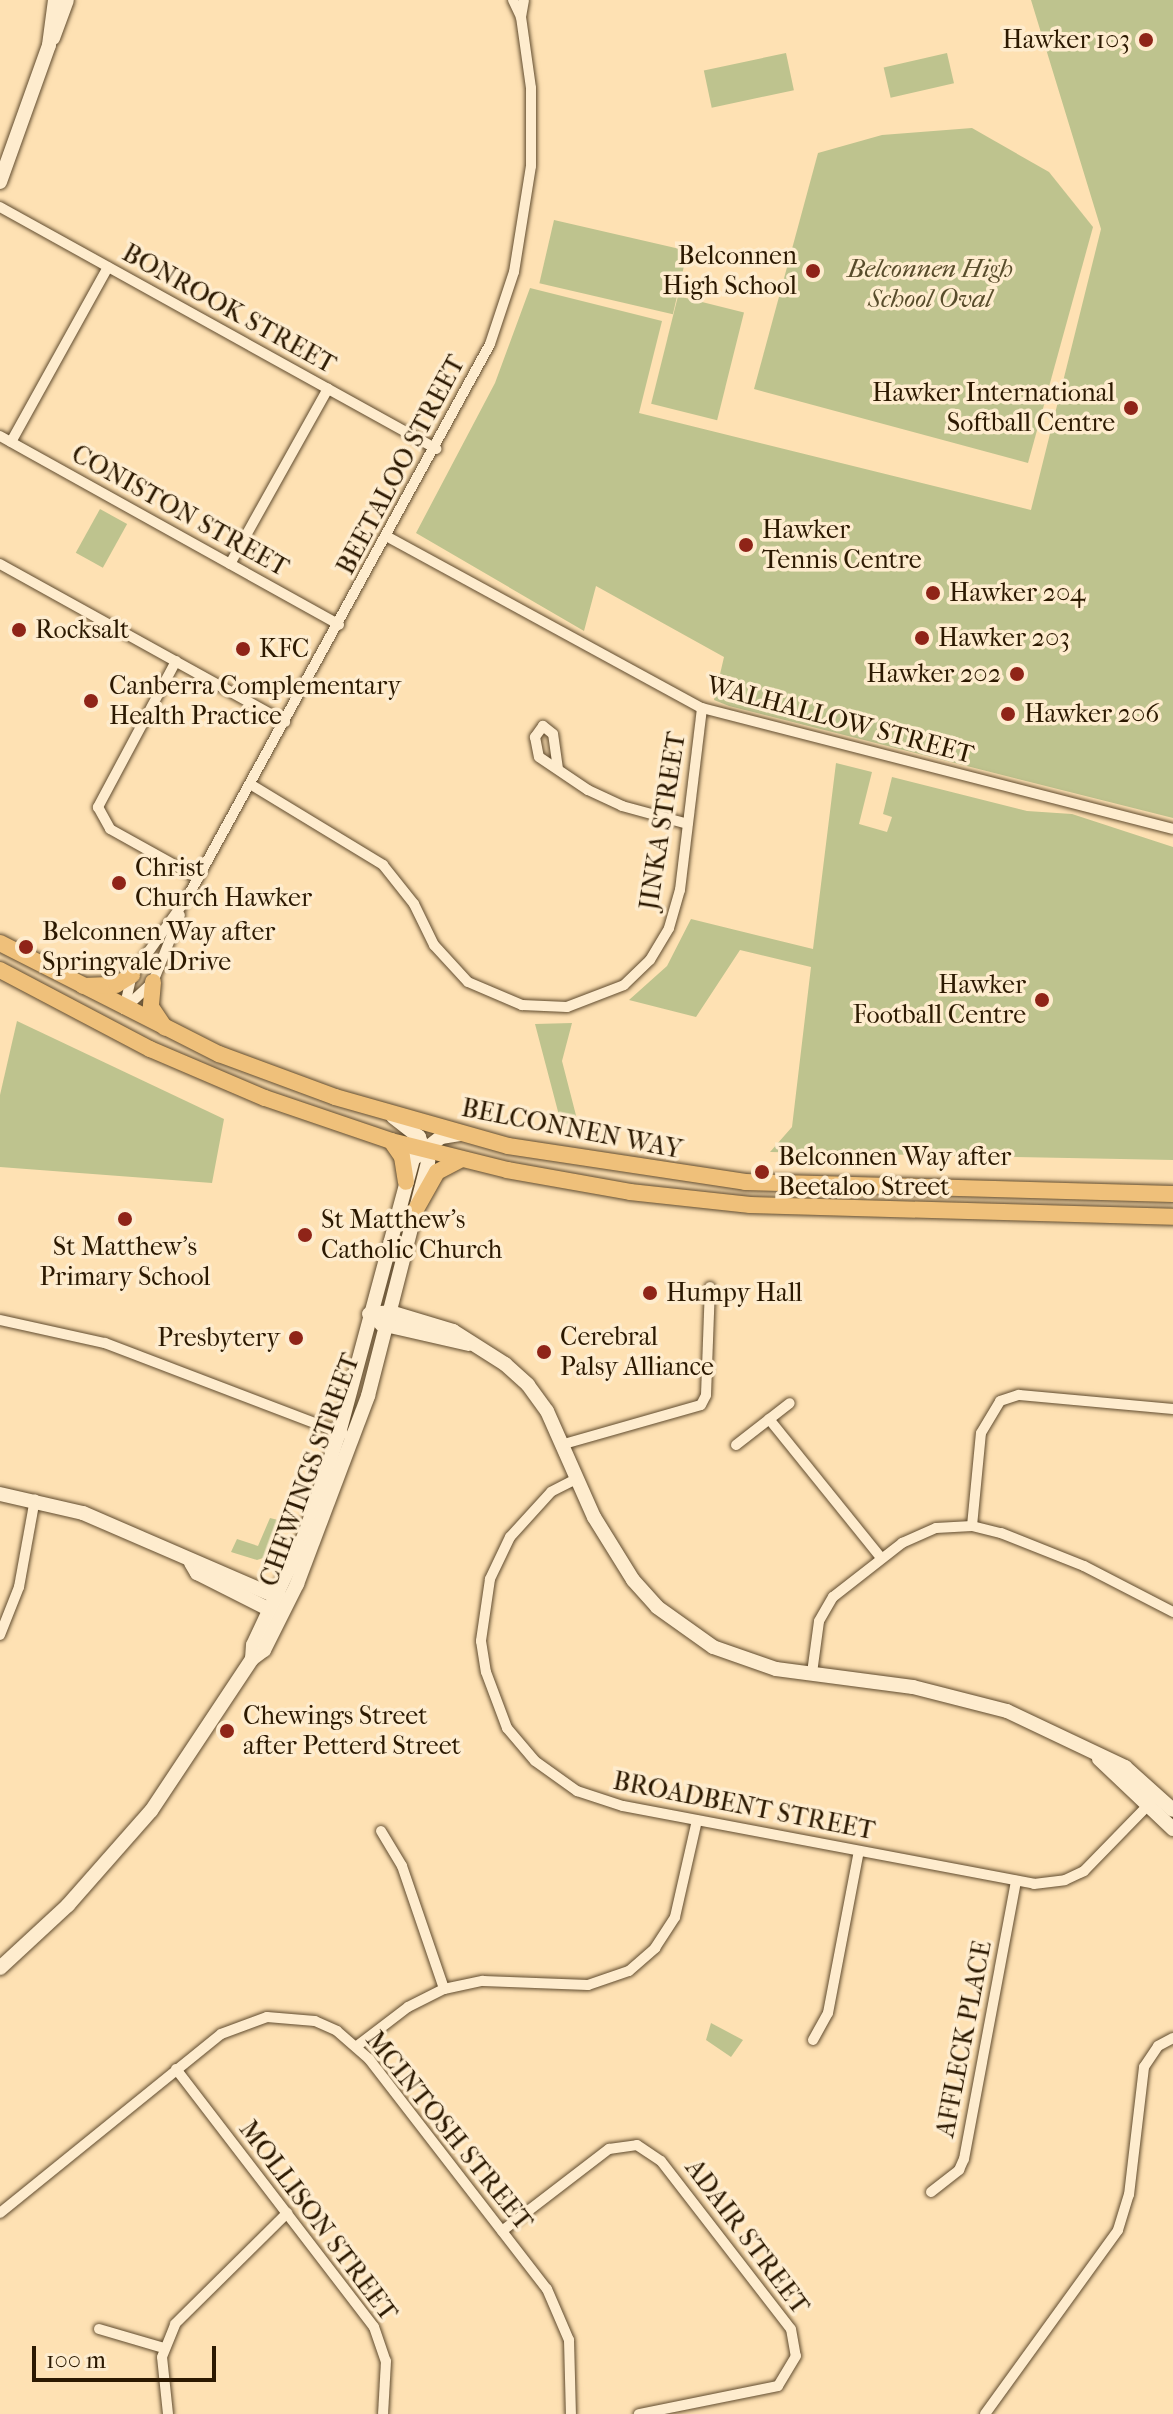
<!DOCTYPE html>
<html>
<head>
<meta charset="utf-8">
<style>
  body { margin:0 }
  #map { position:relative; width:1173px; height:2414px; overflow:hidden; background:#fee1b3; font-family:"IM FELL French Canon",serif }
  div>[style] { position:absolute }
  [style*='--x'] { left:calc(var(--x)*1px); top:calc(var(--y)*1px); width:calc(var(--w)*1px); rotate:calc(var(--a)*1deg) }
  .green>* { inset:0; background:#bec38e; transform-origin:0 0 }
  .roads { filter:drop-shadow(0 0 2px #604b2e) drop-shadow(0 0 2px #604b2e) }
  .street>* { height:10px; margin:-5px; padding:0 5px; transform-origin:5px; border-radius:5px; background:#feecce }
  .secondary>* { height:14px; margin:-7px; padding:0 7px; transform-origin:7px; border-radius:7px; background:#feecce }
  .primary>* { height:16px; margin:-8px; padding:0 8px; transform-origin:8px; border-radius:8px; background:#efc07a }
  .dots>* { width:22px; height:22px; translate:-50% -50%; box-sizing:border-box; border:4px solid #feecce; border-radius:50% }
  span { translate:-50% -50%; white-space:nowrap; text-align:center; line-height:1.15; -webkit-text-stroke:7px #feecce; paint-order:stroke }
  .poi-label { font-size:26px; color:#2c1901 }
  .right { translate:-100% -50%; text-align:right }
  .left { translate:0 -50%; text-align:left }
  .park-label { font-size:26px; color:#584c2b; font-style:italic }
  .street-label { font-size:26px; color:#2c1901 }
  .scale { position:absolute; left:32px; top:2346px; width:184px; height:36px; box-sizing:border-box; border:4px solid #2c1901; border-top:0; padding-left:10px; font-size:24px; line-height:28px; white-space:nowrap; color:#2c1901; -webkit-text-stroke:6px #feecce; paint-order:stroke }
</style>
</head>
<body>
<div id="map">
  <div class="green">
    <div style="clip-path:polygon(1031px 0,1173px 0,1173px 818px,729px 706px,714px 700px,724px 657px,596px 586px,584px 631px,416px 533px,495px 383px,530px 288px,662px 321px,639px 413px,1031px 510px,1101px 229px)"></div>
    <div style="left:786px;top:53px;width:38px;height:84px;rotate:78deg"></div>
    <div style="left:947px;top:53px;width:31px;height:65px;rotate:77deg"></div>
    <div style="clip-path:polygon(972px 128px,1049px 172px,1093px 227px,1028px 463px,754px 389px,818px 153px,882px 135px)"></div>
    <div style="left:554px;top:220px;width:137px;height:65px;rotate:13deg"></div>
    <div style="left:678px;top:296px;width:68px;height:111px;rotate:14deg"></div>
    <div style="left:100px;top:509px;width:31px;height:50px;rotate:29deg"></div>
    <div style="clip-path:polygon(836px 763px,872px 772px,859px 824px,887px 832px,892px 817px,883px 814px,892px 777px,1027px 811px,1072px 814px,1173px 847px,1173px 1160px,770px 1152px,792px 1127px,811px 967px,740px 950px,696px 1017px,629px 1000px,667px 966px,691px 919px,813px 949px)"></div>
    <div style="clip-path:polygon(17px 1021px,224px 1119px,212px 1183px,0 1167px,0 1095px)"></div>
    <div style="clip-path:polygon(572px 1023px,562px 1061px,579px 1127px,561px 1123px,535px 1024px)"></div>
    <div style="clip-path:polygon(270px 1518px,286px 1522px,272px 1555px,257px 1560px,231px 1552px,237px 1539px,258px 1546px)"></div>
    <div style="clip-path:polygon(711px 2023px,743px 2040px,731px 2057px,706px 2040px)"></div>
  </div>
  <div class="roads">
    <div class="street">
      <div style="--x:521;--y:17;--w:17;--a:-80"></div>
      <div style="--x:0;--y:207;--w:499;--a:29"></div>
      <div style="--x:0;--y:436;--w:388;--a:29.1"></div>
      <div style="--x:11;--y:442;--w:200;--a:-61"></div>
      <div style="--x:388;--y:537;--w:358;--a:28.6"></div>
      <div style="--x:702;--y:708;--w:486;--a:14.4"></div>
      <div style="--x:0;--y:564;--w:326;--a:29"></div>
      <div style="--x:230;--y:564;--w:201;--a:-60.8"></div>
      <div style="--x:176;--y:661;--w:166;--a:118.1"></div>
      <div style="--x:98;--y:807;--w:25;--a:61"></div>
      <div style="--x:110;--y:829;--w:101;--a:29.1"></div>
      <div style="--x:558;--y:769;--w:35;--a:-98"></div>
      <div style="--x:553;--y:734;--w:13;--a:-141"></div>
      <div style="--x:543;--y:726;--w:14;--a:126"></div>
      <div style="--x:535;--y:737;--w:20;--a:79"></div>
      <div style="--x:539;--y:757;--w:59;--a:34"></div>
      <div style="--x:588;--y:790;--w:38;--a:25"></div>
      <div style="--x:622;--y:806;--w:68;--a:15.3"></div>
      <div style="--x:250;--y:784;--w:156;--a:31.3"></div>
      <div style="--x:383;--y:865;--w:50;--a:51.5"></div>
      <div style="--x:414;--y:904;--w:46;--a:64"></div>
      <div style="--x:434;--y:945;--w:50;--a:47.4"></div>
      <div style="--x:468;--y:982;--w:59;--a:23.1"></div>
      <div style="--x:522;--y:1005;--w:45;--a:2.5"></div>
      <div style="--x:567;--y:1007;--w:61;--a:-21.1"></div>
      <div style="--x:624;--y:985;--w:36;--a:-44"></div>
      <div style="--x:650;--y:960;--w:37;--a:-59"></div>
      <div style="--x:669;--y:928;--w:40;--a:-74"></div>
      <div style="--x:680;--y:890;--w:183;--a:-83.1"></div>
      <div style="--x:124;--y:1009;--w:35;--a:-77"></div>
      <div style="--x:132;--y:975;--w:95;--a:-54.5"></div>
      <div style="--x:187;--y:898;--w:631;--a:-61.32"></div>
      <div style="--x:490;--y:344;--w:76;--a:-71.6"></div>
      <div style="--x:514;--y:272;--w:107;--a:-80.9"></div>
      <div style="--x:531;--y:166;--w:78;--a:-90"></div>
      <div style="--x:531;--y:88;--w:72;--a:-98"></div>
      <div style="--x:521;--y:17;--w:19;--a:-115"></div>
      <div style="--x:124;--y:1009;--w:40;--a:-43"></div>
      <div style="--x:153;--y:982;--w:72;--a:-68.1"></div>
      <div style="--x:0;--y:1320;--w:107;--a:12.4"></div>
      <div style="--x:105;--y:1343;--w:255;--a:20.9"></div>
      <div style="--x:769;--y:1419;--w:179;--a:51.1"></div>
      <div style="--x:564;--y:1444;--w:142;--a:-15.9"></div>
      <div style="--x:701;--y:1405;--w:11;--a:-63"></div>
      <div style="--x:706;--y:1395;--w:108;--a:-87.9"></div>
      <div style="--x:736;--y:1445;--w:68;--a:-37.9"></div>
      <div style="--x:578;--y:1478;--w:30;--a:153"></div>
      <div style="--x:551;--y:1492;--w:61;--a:132.3"></div>
      <div style="--x:510;--y:1537;--w:47;--a:115.5"></div>
      <div style="--x:490;--y:1579;--w:63;--a:98.3"></div>
      <div style="--x:481;--y:1641;--w:31;--a:81"></div>
      <div style="--x:486;--y:1672;--w:60;--a:69.4"></div>
      <div style="--x:507;--y:1728;--w:43;--a:49.7"></div>
      <div style="--x:535;--y:1761;--w:52;--a:35.5"></div>
      <div style="--x:577;--y:1791;--w:48;--a:18.1"></div>
      <div style="--x:623;--y:1806;--w:418;--a:10.7"></div>
      <div style="--x:1034;--y:1884;--w:31;--a:-7"></div>
      <div style="--x:1065;--y:1880;--w:21;--a:-25"></div>
      <div style="--x:1084;--y:1871;--w:96;--a:-45.8"></div>
      <div style="--x:972;--y:1526;--w:93;--a:-84.5"></div>
      <div style="--x:981;--y:1433;--w:37;--a:-59"></div>
      <div style="--x:1000;--y:1401;--w:20;--a:-18"></div>
      <div style="--x:1019;--y:1395;--w:155;--a:5.2"></div>
      <div style="--x:0;--y:1635;--w:52;--a:-68.4"></div>
      <div style="--x:19;--y:1587;--w:89;--a:-79.7"></div>
      <div style="--x:812;--y:1673;--w:52;--a:-82.3"></div>
      <div style="--x:819;--y:1621;--w:28;--a:-60"></div>
      <div style="--x:833;--y:1597;--w:88;--a:-38"></div>
      <div style="--x:902;--y:1543;--w:37;--a:-24"></div>
      <div style="--x:936;--y:1528;--w:36;--a:-3"></div>
      <div style="--x:972;--y:1526;--w:30;--a:14"></div>
      <div style="--x:1001;--y:1533;--w:89;--a:21.7"></div>
      <div style="--x:1084;--y:1566;--w:100;--a:27.3"></div>
      <div style="--x:381;--y:1831;--w:41;--a:59"></div>
      <div style="--x:402;--y:1866;--w:130;--a:71.1"></div>
      <div style="--x:813;--y:2040;--w:31;--a:-61"></div>
      <div style="--x:828;--y:2013;--w:165;--a:-79.2"></div>
      <div style="--x:357;--y:2046;--w:64;--a:-37.4"></div>
      <div style="--x:408;--y:2007;--w:40;--a:-26.6"></div>
      <div style="--x:444;--y:1989;--w:40;--a:-12"></div>
      <div style="--x:483;--y:1981;--w:105;--a:2.2"></div>
      <div style="--x:588;--y:1985;--w:43;--a:-18.9"></div>
      <div style="--x:629;--y:1971;--w:35;--a:-41"></div>
      <div style="--x:655;--y:1948;--w:37;--a:-57"></div>
      <div style="--x:675;--y:1917;--w:99;--a:-77.2"></div>
      <div style="--x:176;--y:2069;--w:325;--a:52.5"></div>
      <div style="--x:374;--y:2327;--w:36;--a:71"></div>
      <div style="--x:386;--y:2361;--w:53;--a:93.2"></div>
      <div style="--x:931;--y:2192;--w:36;--a:-38"></div>
      <div style="--x:959;--y:2170;--w:12;--a:-66"></div>
      <div style="--x:964;--y:2159;--w:283;--a:-79.4"></div>
      <div style="--x:0;--y:2213;--w:284;--a:-39"></div>
      <div style="--x:221;--y:2034;--w:49;--a:-20.3"></div>
      <div style="--x:267;--y:2017;--w:48;--a:4.8"></div>
      <div style="--x:315;--y:2021;--w:24;--a:24"></div>
      <div style="--x:337;--y:2031;--w:43;--a:41.2"></div>
      <div style="--x:369;--y:2059;--w:291;--a:52.3"></div>
      <div style="--x:547;--y:2289;--w:56;--a:66.7"></div>
      <div style="--x:569;--y:2340;--w:74;--a:88.5"></div>
      <div style="--x:502;--y:2231;--w:135;--a:-37.5"></div>
      <div style="--x:609;--y:2149;--w:28;--a:-8"></div>
      <div style="--x:637;--y:2145;--w:29;--a:34"></div>
      <div style="--x:661;--y:2161;--w:212;--a:52.3"></div>
      <div style="--x:791;--y:2329;--w:27;--a:80"></div>
      <div style="--x:796;--y:2356;--w:35;--a:121"></div>
      <div style="--x:778;--y:2386;--w:142;--a:168.6"></div>
      <div style="--x:99;--y:2329;--w:68;--a:16.3"></div>
      <div style="--x:168;--y:2414;--w:57;--a:-96"></div>
      <div style="--x:162;--y:2357;--w:35;--a:-68"></div>
      <div style="--x:175;--y:2324;--w:158;--a:-44.7"></div>
      <div style="--x:985;--y:2414;--w:227;--a:-54.1"></div>
      <div style="--x:1118;--y:2230;--w:37;--a:-73"></div>
      <div style="--x:1129;--y:2195;--w:129;--a:-83.3"></div>
      <div style="--x:1144;--y:2067;--w:25;--a:-56"></div>
      <div style="--x:1158;--y:2046;--w:17;--a:-28"></div>
    </div>
    <div class="secondary">
      <div style="--x:53;--y:38;--w:40;--a:-69.8"></div>
      <div style="--x:0;--y:182;--w:145;--a:-70.3"></div>
      <div style="--x:49;--y:45;--w:45;--a:-82.4"></div>
      <div style="--x:369;--y:1314;--w:21;--a:-5"></div>
      <div style="--x:390;--y:1312;--w:66;--a:16.8"></div>
      <div style="--x:453;--y:1331;--w:62;--a:32.4"></div>
      <div style="--x:505;--y:1364;--w:31;--a:42"></div>
      <div style="--x:528;--y:1385;--w:32;--a:54"></div>
      <div style="--x:547;--y:1411;--w:116;--a:66.1"></div>
      <div style="--x:594;--y:1517;--w:74;--a:58.2"></div>
      <div style="--x:633;--y:1580;--w:36;--a:48"></div>
      <div style="--x:657;--y:1607;--w:69;--a:35.5"></div>
      <div style="--x:713;--y:1647;--w:67;--a:19.2"></div>
      <div style="--x:776;--y:1669;--w:138;--a:7.5"></div>
      <div style="--x:913;--y:1687;--w:97;--a:14.3"></div>
      <div style="--x:1007;--y:1711;--w:131;--a:25.4"></div>
      <div style="--x:1125;--y:1767;--w:64;--a:41.9"></div>
      <div style="--x:381;--y:1324;--w:90;--a:12.8"></div>
      <div style="--x:0;--y:1494;--w:85;--a:12.9"></div>
      <div style="--x:83;--y:1513;--w:217;--a:23.4"></div>
      <div style="--x:191;--y:1563;--w:12;--a:59"></div>
      <div style="--x:197;--y:1573;--w:91;--a:26.8"></div>
      <div style="--x:252;--y:1659;--w:14;--a:-86"></div>
      <div style="--x:253;--y:1645;--w:123;--a:-64.9"></div>
      <div style="--x:305;--y:1534;--w:107;--a:-71.4"></div>
      <div style="--x:339;--y:1433;--w:284;--a:-74.9"></div>
      <div style="--x:413;--y:1159;--w:36;--a:-38"></div>
      <div style="--x:441;--y:1137;--w:19;--a:-9"></div>
      <div style="--x:1099;--y:1759;--w:102;--a:43.4"></div>
      <div style="--x:0;--y:1968;--w:93;--a:-42.8"></div>
      <div style="--x:68;--y:1905;--w:125;--a:-48.6"></div>
      <div style="--x:151;--y:1811;--w:182;--a:-56.4"></div>
      <div style="--x:252;--y:1659;--w:15;--a:-37"></div>
      <div style="--x:264;--y:1650;--w:74;--a:-63.4"></div>
      <div style="--x:297;--y:1584;--w:201;--a:-69.3"></div>
      <div style="--x:368;--y:1396;--w:242;--a:-75.6"></div>
      <div style="--x:428;--y:1162;--w:27;--a:-110"></div>
      <div style="--x:419;--y:1137;--w:33;--a:-142"></div>
    </div>
    <div class="primary">
      <div style="--x:0;--y:943;--w:246;--a:26.9"></div>
      <div style="--x:219;--y:1054;--w:124;--a:20.3"></div>
      <div style="--x:335;--y:1097;--w:180;--a:15.8"></div>
      <div style="--x:508;--y:1146;--w:240;--a:8.6"></div>
      <div style="--x:745;--y:1182;--w:428;--a:1.6"></div>
      <div style="--x:0;--y:970;--w:170;--a:27.8"></div>
      <div style="--x:150;--y:1049;--w:125;--a:23.1"></div>
      <div style="--x:265;--y:1098;--w:133;--a:18.8"></div>
      <div style="--x:391;--y:1141;--w:120;--a:14"></div>
      <div style="--x:507;--y:1170;--w:125;--a:10.1"></div>
      <div style="--x:630;--y:1192;--w:121;--a:6.2"></div>
      <div style="--x:750;--y:1205;--w:423;--a:1.6"></div>
      <div style="--x:153;--y:982;--w:25;--a:95"></div>
      <div style="--x:151;--y:1007;--w:25;--a:56"></div>
      <div style="--x:83;--y:986;--w:33;--a:-2"></div>
      <div style="--x:116;--y:985;--w:19;--a:-32"></div>
      <div style="--x:391;--y:1141;--w:19;--a:55"></div>
      <div style="--x:402;--y:1157;--w:25;--a:81"></div>
      <div style="--x:415;--y:1211;--w:45;--a:-60.6"></div>
      <div style="--x:437;--y:1172;--w:27;--a:-28"></div>
    </div>
  </div>
  <div class="dots">
    <div style="left:1146px;top:40px;background:#8f2418"></div>
    <div style="left:813px;top:271px;background:#8f2418"></div>
    <div style="left:1131px;top:408px;background:#8f2418"></div>
    <div style="left:746px;top:545px;background:#8f2418"></div>
    <div style="left:933px;top:593px;background:#8f2418"></div>
    <div style="left:19px;top:630px;background:#8f2418"></div>
    <div style="left:922px;top:638px;background:#8f2418"></div>
    <div style="left:243px;top:649px;background:#8f2418"></div>
    <div style="left:1017px;top:674px;background:#8f2418"></div>
    <div style="left:91px;top:701px;background:#8f2418"></div>
    <div style="left:1008px;top:714px;background:#8f2418"></div>
    <div style="left:119px;top:883px;background:#8f2418"></div>
    <div style="left:26px;top:947px;background:#8f2418"></div>
    <div style="left:1042px;top:1000px;background:#8f2418"></div>
    <div style="left:762px;top:1172px;background:#8f2418"></div>
    <div style="left:125px;top:1219px;background:#8f2418"></div>
    <div style="left:305px;top:1235px;background:#8f2418"></div>
    <div style="left:650px;top:1293px;background:#8f2418"></div>
    <div style="left:296px;top:1338px;background:#8f2418"></div>
    <div style="left:544px;top:1352px;background:#8f2418"></div>
    <div style="left:227px;top:1731px;background:#8f2418"></div>
  </div>
  <div class="poi-label">
    <span class="right" style="left:1130px;top:40px">Hawker 103</span>
    <span class="right" style="left:797px;top:271px">Belconnen<br>High School</span>
    <span class="right" style="left:1115px;top:408px">Hawker International<br>Softball Centre</span>
    <span class="left" style="left:762px;top:545px">Hawker<br>Tennis Centre</span>
    <span class="left" style="left:949px;top:593px">Hawker 204</span>
    <span class="left" style="left:35px;top:630px">Rocksalt</span>
    <span class="left" style="left:938px;top:638px">Hawker 203</span>
    <span class="left" style="left:259px;top:649px">KFC</span>
    <span class="right" style="left:1001px;top:674px">Hawker 202</span>
    <span class="left" style="left:109px;top:701px">Canberra Complementary<br>Health Practice</span>
    <span class="left" style="left:1024px;top:714px">Hawker 206</span>
    <span class="left" style="left:135px;top:883px">Christ<br>Church Hawker</span>
    <span class="left" style="left:42px;top:947px">Belconnen Way after<br>Springvale Drive</span>
    <span class="right" style="left:1026px;top:1000px">Hawker<br>Football Centre</span>
    <span class="left" style="left:778px;top:1172px">Belconnen Way after<br>Beetaloo Street</span>
    <span class="left" style="left:321px;top:1235px">St Matthew's<br>Catholic Church</span>
    <span style="left:125px;top:1262px">St Matthew's<br>Primary School</span>
    <span class="left" style="left:666px;top:1293px">Humpy Hall</span>
    <span class="left" style="left:560px;top:1352px">Cerebral<br>Palsy Alliance</span>
    <span class="right" style="left:280px;top:1338px">Presbytery</span>
    <span class="left" style="left:243px;top:1731px">Chewings Street<br>after Petterd Street</span>
  </div>
  <div class="park-label">
    <span style="left:930px;top:284px">Belconnen High<br>School Oval</span>
  </div>
  <div class="street-label">
    <span style="left:229px;top:309px;rotate:29deg">BONROOK STREET</span>
    <span style="left:401px;top:465px;rotate:-62deg">BEETALOO STREET</span>
    <span style="left:180px;top:511px;rotate:29deg">CONISTON STREET</span>
    <span style="left:840px;top:720px;rotate:15deg">WALHALLOW STREET</span>
    <span style="left:663px;top:821px;rotate:-81deg">JINKA STREET</span>
    <span style="left:572px;top:1129px;rotate:11deg">BELCONNEN WAY</span>
    <span style="left:310px;top:1470px;rotate:-70deg">CHEWINGS STREET</span>
    <span style="left:744px;top:1806px;rotate:11deg">BROADBENT STREET</span>
    <span style="left:964px;top:2039px;rotate:-79deg">AFFLECK PLACE</span>
    <span style="left:449px;top:2131px;rotate:51deg">MCINTOSH STREET</span>
    <span style="left:318px;top:2221px;rotate:53deg">MOLLISON STREET</span>
    <span style="left:747px;top:2237px;rotate:53deg">ADAIR STREET</span>
  </div>
  <div class="scale">100 m</div>
</div>
</body>
</html>
